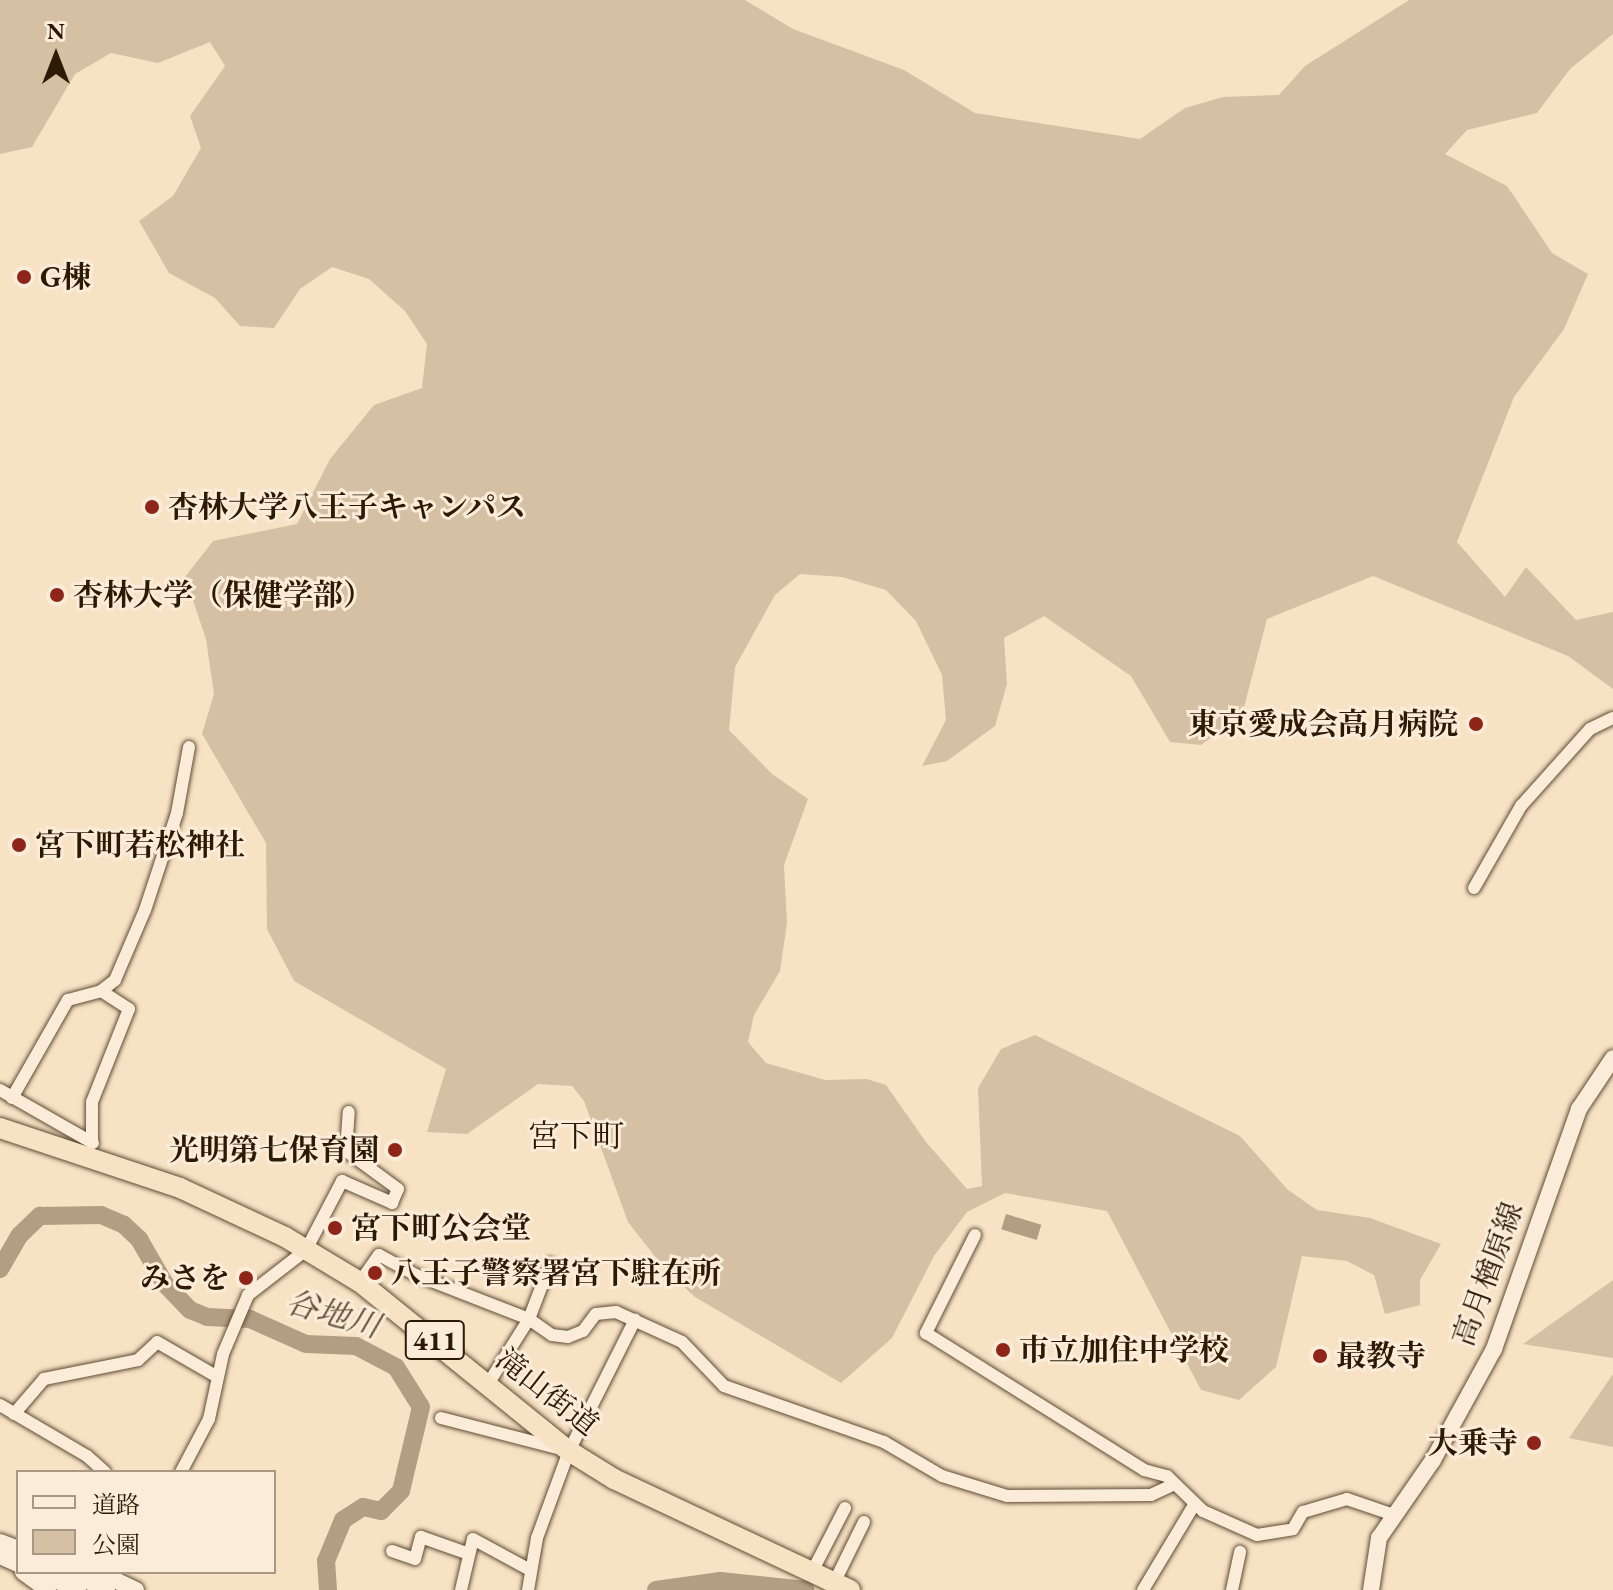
<!DOCTYPE html>
<html>
<head>
<meta charset="utf-8">
<style>
  body { margin:0 }
  #map { position:relative; width:1613px; height:1590px; overflow:hidden; background:#f7e2c4; font-family:"EB Garamond","Noto Serif JP",serif }
  div>[style] { position:absolute }
  [style*='--x'] { left:calc(var(--x)*1px); top:calc(var(--y)*1px); width:calc(var(--w)*1px); rotate:calc(var(--a)*1deg) }
  .green>* { inset:0; background:#d5c0a3 }
  .water>* { inset:0; background:#b29e82; transform-origin:0 0 }
  .river>* { height:18px; margin:-9px; padding:0 9px; transform-origin:9px; border-radius:9px; background:#b29e82 }
  .roads { filter:drop-shadow(0 0 2px #604c33) drop-shadow(0 0 2px #604c33) }
  .minor>* { height:12px; margin:-6px; padding:0 6px; transform-origin:6px; border-radius:6px; background:#faecd9 }
  .secondary>* { height:16px; margin:-8px; padding:0 8px; transform-origin:8px; border-radius:8px; background:#faecd9 }
  .trunk>* { height:20px; margin:-10px; padding:0 10px; transform-origin:10px; border-radius:10px; background:#f7e2c4 }
  .dots>* { width:22px; height:22px; translate:-50% -50%; box-sizing:border-box; border:4px solid #faecd9; border-radius:50% }
  span { translate:-50% -50%; white-space:nowrap; text-align:center; line-height:1.15; -webkit-text-stroke:6px #faecd9; paint-order:stroke }
  .shield-label span { padding:2px 6px; background:#faecd9; border:2px solid; border-radius:6px; -webkit-text-stroke-width:0 }
  .shield-label { font-size:28px; color:#2d1a03; font-weight:700 }
  .poi-label { font-size:30px; color:#2d1a03; font-weight:700 }
  .left { translate:0 -50%; text-align:left }
  .right { translate:-100% -50%; text-align:right }
  .street-label { font-size:30px; color:#2d1a03 }
  .neighbourhood-label { font-size:32px; color:#2d1a03 }
  .water-label { font-size:32px; color:#624f36; font-style:italic }
  .legend { position:absolute; left:16px; top:1470px; width:260px; height:104px; box-sizing:border-box; background:#faecd9; border:2px solid #a89883; margin:0; padding:10px 14px; list-style:none; font-size:24px; color:#2d1a03 }
  .legend li { display:flex; align-items:center; gap:16px; height:40px }
  .legend b { width:40px; border:2px solid #a89883 }
  .north { position:absolute; left:16px; top:16px; width:80px; height:80px; -webkit-text-stroke:6px #faecd9; paint-order:stroke; rotate:0deg; font-size:22px; font-weight:700; line-height:32px; text-align:center; color:#2d1a03 }
  .north::after { content:''; display:block; margin:auto; width:28px; height:36px; background:#2d1a03; clip-path:polygon(50% 0,100% 100%,50% 72%,0 100%) }
</style>
</head>
<body>
<div id="map">
  <div class="green">
    <div style="clip-path:polygon(0 0,745px 0,793px 29px,904px 70px,975px 113px,1140px 139px,1185px 108px,1223px 97px,1279px 95px,1305px 66px,1409px 0,1613px 0,1613px 34px,1570px 69px,1537px 113px,1467px 130px,1445px 154px,1507px 186px,1552px 253px,1588px 274px,1564px 329px,1514px 397px,1457px 542px,1505px 597px,1526px 567px,1576px 620px,1613px 612px,1613px 689px,1568px 656px,1373px 576px,1267px 619px,1242px 715px,1201px 745px,1170px 742px,1131px 676px,1044px 616px,1004px 638px,1007px 684px,995px 726px,947px 761px,922px 766px,946px 720px,942px 675px,916px 621px,886px 590px,842px 577px,800px 574px,775px 595px,735px 667px,729px 730px,772px 774px,808px 799px,784px 865px,787px 923px,780px 971px,754px 1015px,748px 1042px,766px 1063px,825px 1080px,867px 1079px,886px 1085px,926px 1142px,967px 1189px,982px 1186px,978px 1088px,1001px 1049px,1035px 1035px,1240px 1136px,1288px 1190px,1317px 1210px,1370px 1218px,1441px 1244px,1420px 1280px,1420px 1305px,1385px 1314px,1374px 1275px,1347px 1261px,1302px 1256px,1276px 1367px,1239px 1400px,1201px 1390px,1107px 1211px,1005px 1193px,967px 1212px,934px 1256px,892px 1338px,841px 1383px,695px 1297px,664px 1268px,628px 1222px,584px 1101px,572px 1086px,538px 1084px,467px 1134px,427px 1132px,446px 1069px,294px 981px,267px 929px,266px 843px,202px 734px,214px 694px,206px 639px,185px 577px,213px 541px,297px 524px,330px 459px,374px 405px,422px 388px,427px 344px,405px 311px,369px 279px,332px 267px,300px 289px,274px 328px,240px 326px,215px 298px,169px 273px,139px 221px,173px 196px,201px 148px,190px 116px,225px 66px,210px 42px,158px 63px,111px 53px,75px 74px,32px 147px,0 154px)"></div>
    <div style="clip-path:polygon(1613px 1280px,1613px 1358px,1523px 1344px)"></div>
    <div style="clip-path:polygon(1613px 1374px,1613px 1447px,1569px 1438px)"></div>
  </div>
  <div class="water">
    <div style="left:1006px;top:1214px;width:37px;height:16px;rotate:17deg"></div>
  </div>
  <div class="river">
    <div style="--x:0;--y:1269;--w:39;--a:-60"></div>
    <div style="--x:20;--y:1235;--w:28;--a:-44"></div>
    <div style="--x:40;--y:1216;--w:61;--a:-0.9"></div>
    <div style="--x:101;--y:1215;--w:25;--a:23"></div>
    <div style="--x:124;--y:1225;--w:21;--a:43"></div>
    <div style="--x:139;--y:1239;--w:52;--a:60"></div>
    <div style="--x:165;--y:1284;--w:36;--a:46"></div>
    <div style="--x:190;--y:1310;--w:18;--a:22"></div>
    <div style="--x:207;--y:1317;--w:43;--a:2.7"></div>
    <div style="--x:250;--y:1319;--w:61;--a:24.1"></div>
    <div style="--x:306;--y:1344;--w:50;--a:2.3"></div>
    <div style="--x:356;--y:1346;--w:45;--a:27.7"></div>
    <div style="--x:396;--y:1367;--w:47;--a:58"></div>
    <div style="--x:421;--y:1407;--w:86;--a:103.4"></div>
    <div style="--x:401;--y:1491;--w:28;--a:135"></div>
    <div style="--x:381;--y:1511;--w:18;--a:-167"></div>
    <div style="--x:363;--y:1507;--w:24;--a:147"></div>
    <div style="--x:343;--y:1520;--w:44;--a:112.5"></div>
    <div style="--x:326;--y:1561;--w:29;--a:86"></div>
    <div style="--x:656;--y:1590;--w:65;--a:-8"></div>
    <div style="--x:720;--y:1581;--w:86;--a:6"></div>
  </div>
  <div class="roads">
    <div class="minor">
      <div style="--x:1474;--y:888;--w:95;--a:-60.2"></div>
      <div style="--x:1521;--y:806;--w:103;--a:-48.1"></div>
      <div style="--x:1590;--y:729;--w:25;--a:-26"></div>
      <div style="--x:0;--y:1090;--w:107;--a:29.7"></div>
      <div style="--x:12;--y:1098;--w:113;--a:-60.3"></div>
      <div style="--x:68;--y:1000;--w:34;--a:-15"></div>
      <div style="--x:92;--y:1139;--w:37;--a:-90"></div>
      <div style="--x:92;--y:1102;--w:100;--a:-68.3"></div>
      <div style="--x:129;--y:1009;--w:33;--a:-147"></div>
      <div style="--x:101;--y:991;--w:18;--a:-38"></div>
      <div style="--x:115;--y:980;--w:76;--a:-66.8"></div>
      <div style="--x:145;--y:910;--w:102;--a:-71.7"></div>
      <div style="--x:177;--y:813;--w:67;--a:-79.7"></div>
      <div style="--x:975;--y:1235;--w:110;--a:116.6"></div>
      <div style="--x:926;--y:1333;--w:257;--a:32.1"></div>
      <div style="--x:1144;--y:1470;--w:24;--a:15"></div>
      <div style="--x:1167;--y:1476;--w:50;--a:44.2"></div>
      <div style="--x:1203;--y:1511;--w:59;--a:24"></div>
      <div style="--x:1257;--y:1535;--w:36;--a:-9"></div>
      <div style="--x:1293;--y:1529;--w:20;--a:-60"></div>
      <div style="--x:1303;--y:1512;--w:46;--a:-16.5"></div>
      <div style="--x:1347;--y:1499;--w:46;--a:18.8"></div>
      <div style="--x:360;--y:1282;--w:33;--a:-55"></div>
      <div style="--x:379;--y:1255;--w:42;--a:28.4"></div>
      <div style="--x:416;--y:1275;--w:121;--a:21.3"></div>
      <div style="--x:529;--y:1319;--w:28;--a:35"></div>
      <div style="--x:552;--y:1335;--w:16;--a:7"></div>
      <div style="--x:568;--y:1337;--w:16;--a:-22"></div>
      <div style="--x:583;--y:1331;--w:21;--a:-53"></div>
      <div style="--x:596;--y:1314;--w:20;--a:-6"></div>
      <div style="--x:616;--y:1312;--w:72;--a:24.4"></div>
      <div style="--x:682;--y:1342;--w:61;--a:46.3"></div>
      <div style="--x:724;--y:1386;--w:170;--a:19.3"></div>
      <div style="--x:884;--y:1442;--w:67;--a:30.4"></div>
      <div style="--x:942;--y:1476;--w:68;--a:17.1"></div>
      <div style="--x:1007;--y:1496;--w:144;--a:-0.4"></div>
      <div style="--x:1151;--y:1495;--w:26;--a:-25"></div>
      <div style="--x:488;--y:1384;--w:77;--a:-57.8"></div>
      <div style="--x:529;--y:1319;--w:59;--a:-69.1"></div>
      <div style="--x:0;--y:1405;--w:101;--a:30.4"></div>
      <div style="--x:87;--y:1456;--w:24;--a:42"></div>
      <div style="--x:14;--y:1414;--w:46;--a:-49.4"></div>
      <div style="--x:44;--y:1379;--w:96;--a:-11.4"></div>
      <div style="--x:138;--y:1360;--w:26;--a:-43"></div>
      <div style="--x:157;--y:1342;--w:68;--a:30"></div>
      <div style="--x:441;--y:1418;--w:132;--a:14.5"></div>
      <div style="--x:569;--y:1451;--w:93;--a:110.2"></div>
      <div style="--x:537;--y:1538;--w:53;--a:99.8"></div>
      <div style="--x:569;--y:1451;--w:147;--a:-63.3"></div>
      <div style="--x:181;--y:1472;--w:60;--a:-62.2"></div>
      <div style="--x:209;--y:1419;--w:66;--a:-77.8"></div>
      <div style="--x:223;--y:1354;--w:64;--a:-67"></div>
      <div style="--x:248;--y:1295;--w:73;--a:-37.8"></div>
      <div style="--x:306;--y:1250;--w:78;--a:-62.4"></div>
      <div style="--x:342;--y:1181;--w:55;--a:23.7"></div>
      <div style="--x:392;--y:1203;--w:15;--a:-67"></div>
      <div style="--x:398;--y:1189;--w:64;--a:-143.8"></div>
      <div style="--x:346;--y:1151;--w:39;--a:-86"></div>
      <div style="--x:392;--y:1551;--w:24;--a:19"></div>
      <div style="--x:415;--y:1559;--w:23;--a:-75"></div>
      <div style="--x:421;--y:1537;--w:51;--a:19.5"></div>
      <div style="--x:812;--y:1572;--w:72;--a:-62.7"></div>
      <div style="--x:834;--y:1583;--w:68;--a:-63.8"></div>
      <div style="--x:461;--y:1590;--w:52;--a:-76.8"></div>
      <div style="--x:473;--y:1539;--w:65;--a:28.5"></div>
      <div style="--x:1143;--y:1590;--w:99;--a:-59"></div>
      <div style="--x:1232;--y:1590;--w:39;--a:-78"></div>
    </div>
    <div class="secondary">
      <div style="--x:0;--y:1542;--w:19;--a:21"></div>
      <div style="--x:0;--y:1556;--w:20;--a:24"></div>
      <div style="--x:23;--y:1572;--w:31;--a:36"></div>
      <div style="--x:37;--y:1572;--w:45;--a:23.7"></div>
      <div style="--x:68;--y:1572;--w:43;--a:24.8"></div>
      <div style="--x:98;--y:1572;--w:42;--a:25.3"></div>
      <div style="--x:1371;--y:1590;--w:53;--a:-81.3"></div>
      <div style="--x:1379;--y:1538;--w:95;--a:-55.3"></div>
      <div style="--x:1433;--y:1460;--w:127;--a:-61.2"></div>
      <div style="--x:1494;--y:1349;--w:255;--a:-70.5"></div>
      <div style="--x:1579;--y:1109;--w:61;--a:-56.3"></div>
    </div>
    <div class="trunk">
      <div style="--x:0;--y:1128;--w:190;--a:18.4"></div>
      <div style="--x:180;--y:1188;--w:116;--a:25"></div>
      <div style="--x:285;--y:1237;--w:87;--a:31"></div>
      <div style="--x:360;--y:1282;--w:269;--a:39"></div>
      <div style="--x:569;--y:1451;--w:53;--a:31.9"></div>
      <div style="--x:614;--y:1479;--w:261;--a:25.2"></div>
    </div>
  </div>
  <div class="dots">
    <div style="left:24px;top:277px;background:#8f2418"></div>
    <div style="left:152px;top:507px;background:#8f2418"></div>
    <div style="left:57px;top:595px;background:#8f2418"></div>
    <div style="left:1476px;top:724px;background:#8f2418"></div>
    <div style="left:19px;top:845px;background:#8f2418"></div>
    <div style="left:395px;top:1150px;background:#8f2418"></div>
    <div style="left:335px;top:1228px;background:#8f2418"></div>
    <div style="left:375px;top:1273px;background:#8f2418"></div>
    <div style="left:246px;top:1278px;background:#8f2418"></div>
    <div style="left:1003px;top:1350px;background:#8f2418"></div>
    <div style="left:1320px;top:1356px;background:#8f2418"></div>
    <div style="left:1534px;top:1443px;background:#8f2418"></div>
  </div>
  <div class="shield-label">
    <span style="left:435px;top:1340px">411</span>
  </div>
  <div class="poi-label">
    <span class="left" style="left:40px;top:277px">G棟</span>
    <span class="left" style="left:168px;top:507px">杏林大学八王子キャンパス</span>
    <span class="left" style="left:73px;top:595px">杏林大学（保健学部）</span>
    <span class="right" style="left:1458px;top:724px">東京愛成会高月病院</span>
    <span class="left" style="left:35px;top:845px">宮下町若松神社</span>
    <span class="right" style="left:379px;top:1150px">光明第七保育園</span>
    <span class="left" style="left:351px;top:1228px">宮下町公会堂</span>
    <span class="left" style="left:391px;top:1273px">八王子警察署宮下駐在所</span>
    <span class="right" style="left:230px;top:1278px">みさを</span>
    <span class="left" style="left:1019px;top:1350px">市立加住中学校</span>
    <span class="left" style="left:1336px;top:1356px">最教寺</span>
    <span class="right" style="left:1518px;top:1443px">大乗寺</span>
  </div>
  <div class="street-label">
    <span style="left:1488px;top:1274px;rotate:-70deg">高月楢原線</span>
    <span style="left:547px;top:1392px;rotate:38deg">滝山街道</span>
  </div>
  <div class="neighbourhood-label">
    <span style="left:576px;top:1136px">宮下町</span>
  </div>
  <div class="water-label">
    <span style="left:333px;top:1314px;rotate:16deg">谷地川</span>
  </div>
  <ul class="legend">
  <li><b style="height:10px;background:#faecd9"></b>道路</li>
  <li><b style="height:22px;background:#d5c0a3"></b>公園</li>
  </ul>
  <div class="north">N</div>
</div>
</body>
</html>
